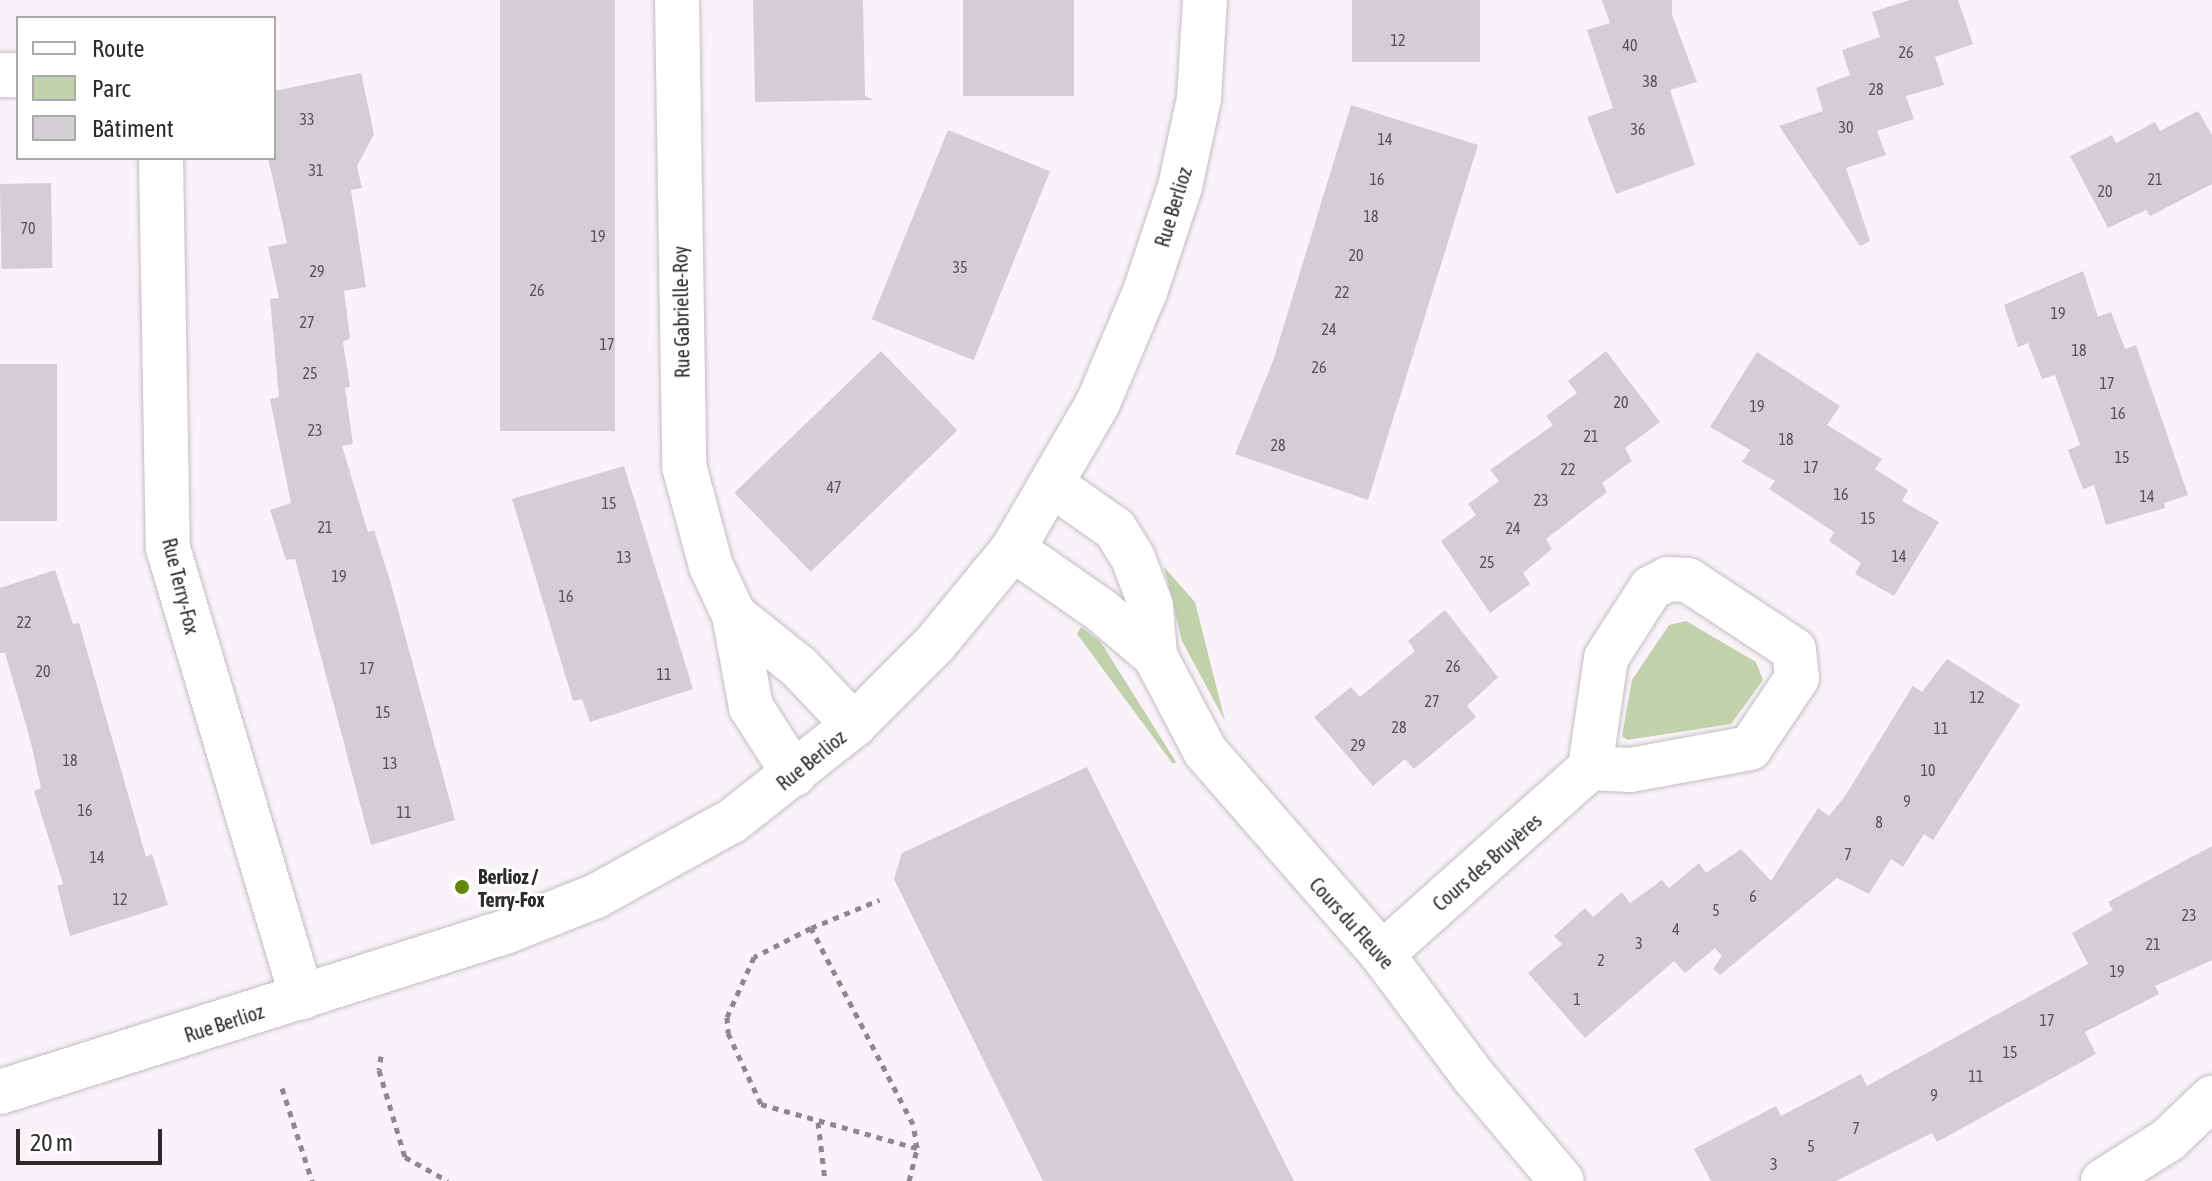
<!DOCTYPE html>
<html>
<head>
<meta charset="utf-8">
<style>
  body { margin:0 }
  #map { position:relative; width:2212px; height:1181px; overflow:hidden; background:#f9f3f9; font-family:"Asap Condensed",sans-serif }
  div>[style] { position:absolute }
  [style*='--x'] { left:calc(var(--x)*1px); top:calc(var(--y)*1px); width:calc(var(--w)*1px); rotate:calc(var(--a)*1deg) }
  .green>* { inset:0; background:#c1d1ac }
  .building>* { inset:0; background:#d3ced3; transform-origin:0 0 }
  .path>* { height:5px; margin-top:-2.5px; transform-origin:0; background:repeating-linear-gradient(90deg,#8d888c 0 6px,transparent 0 12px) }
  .roads { filter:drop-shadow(0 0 2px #c3bec3) drop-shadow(0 0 2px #c3bec3) }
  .minor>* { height:44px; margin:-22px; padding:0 22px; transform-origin:22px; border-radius:22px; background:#fff }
  .dots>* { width:22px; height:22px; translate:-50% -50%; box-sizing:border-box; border:4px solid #fff; border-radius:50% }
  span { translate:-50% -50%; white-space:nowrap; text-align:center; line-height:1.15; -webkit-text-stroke:6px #fff; paint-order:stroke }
  .number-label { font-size:16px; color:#565356 }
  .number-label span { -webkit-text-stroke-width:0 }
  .street-label { font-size:20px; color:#2d2a2c }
  .poi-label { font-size:20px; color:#2d2a2c; font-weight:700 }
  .left { translate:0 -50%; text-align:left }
  .legend { position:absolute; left:16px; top:16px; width:260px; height:144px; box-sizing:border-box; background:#fff; border:2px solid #abaaab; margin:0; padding:10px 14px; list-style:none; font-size:24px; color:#2d2a2c }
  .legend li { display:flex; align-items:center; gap:16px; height:40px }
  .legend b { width:40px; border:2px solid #abaaab }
  .scale { position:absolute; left:16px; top:1129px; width:146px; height:36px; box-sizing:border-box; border:4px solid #2d2a2c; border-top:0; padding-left:10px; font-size:24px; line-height:28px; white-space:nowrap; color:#2d2a2c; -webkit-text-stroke:6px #fff; paint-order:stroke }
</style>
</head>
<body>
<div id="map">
  <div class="green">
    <div style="clip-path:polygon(1164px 567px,1195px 602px,1225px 721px,1182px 641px)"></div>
    <div style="clip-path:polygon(1686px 621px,1756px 662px,1763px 680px,1731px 724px,1627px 740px,1622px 736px,1632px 680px,1669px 625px)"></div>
    <div style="clip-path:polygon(1081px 627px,1100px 641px,1176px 762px,1173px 764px,1077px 634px)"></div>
  </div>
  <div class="building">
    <div style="left:500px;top:0;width:115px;height:431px"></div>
    <div style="clip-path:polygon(753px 0,863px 0,865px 96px,874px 100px,755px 102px)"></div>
    <div style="left:963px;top:0;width:111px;height:96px"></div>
    <div style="left:1352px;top:0;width:128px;height:62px"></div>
    <div style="clip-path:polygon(1602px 0,1672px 0,1672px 15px,1697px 82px,1670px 90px,1695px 165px,1616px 194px,1587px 117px,1613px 108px,1587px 30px,1610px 23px)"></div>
    <div style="clip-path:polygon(1910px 0,1958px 0,1973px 44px,1935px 57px,1944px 85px,1906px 96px,1914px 119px,1877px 131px,1886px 155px,1846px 168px,1870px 241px,1860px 246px,1779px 126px,1823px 111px,1816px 88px,1850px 75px,1842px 50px,1880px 37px,1872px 12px)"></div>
    <div style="clip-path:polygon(361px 73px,374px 134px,357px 166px,362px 188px,351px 190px,366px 287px,344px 291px,350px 338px,343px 342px,350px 387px,345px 388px,353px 444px,342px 446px,368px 532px,374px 530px,390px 580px,455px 820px,371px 845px,295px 559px,286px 560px,270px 510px,291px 503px,270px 399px,279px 397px,270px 299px,279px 298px,268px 247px,287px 243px,268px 158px,274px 158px,274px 91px)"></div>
    <div style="clip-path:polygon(1351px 105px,1478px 145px,1368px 500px,1235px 454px,1273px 361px)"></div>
    <div style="clip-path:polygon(2198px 111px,2212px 135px,2212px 184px,2150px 216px,2146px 210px,2108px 228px,2070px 156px,2112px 135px,2116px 143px,2155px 122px,2160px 131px)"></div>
    <div style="left:948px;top:130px;width:110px;height:204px;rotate:22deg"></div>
    <div style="left:51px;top:183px;width:85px;height:51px;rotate:89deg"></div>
    <div style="clip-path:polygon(2083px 271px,2098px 317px,2111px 312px,2125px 349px,2136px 345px,2188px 495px,2164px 503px,2165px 508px,2106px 525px,2094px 485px,2083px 489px,2068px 450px,2080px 445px,2055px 375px,2042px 379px,2028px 343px,2018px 347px,2004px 305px)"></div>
    <div style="left:881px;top:351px;width:110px;height:204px;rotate:46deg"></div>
    <div style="clip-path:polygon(1606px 351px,1660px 422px,1625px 448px,1632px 461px,1602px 483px,1607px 492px,1546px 539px,1552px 549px,1523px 573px,1530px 584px,1490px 613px,1441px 541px,1476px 515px,1468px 504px,1499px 481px,1490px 470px,1553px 425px,1546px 416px,1577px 393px,1568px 381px)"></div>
    <div style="clip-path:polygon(1757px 352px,1840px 406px,1827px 425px,1882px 459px,1875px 469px,1908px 490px,1902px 501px,1939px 522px,1894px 596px,1855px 574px,1861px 563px,1829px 541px,1834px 532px,1769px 489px,1775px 481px,1742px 462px,1750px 450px,1710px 427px)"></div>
    <div style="left:0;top:364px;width:57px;height:157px"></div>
    <div style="clip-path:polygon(624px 466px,693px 689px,590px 722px,582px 699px,573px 701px,512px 499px)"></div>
    <div style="clip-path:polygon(55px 570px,73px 624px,79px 623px,146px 857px,152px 854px,168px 905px,70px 936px,57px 886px,63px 884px,34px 791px,41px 788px,30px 739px,5px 653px,0 653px,0 588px)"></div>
    <div style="clip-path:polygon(1445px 610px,1498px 677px,1467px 706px,1476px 717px,1414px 769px,1405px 759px,1373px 786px,1314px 717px,1351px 687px,1360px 697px,1415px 651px,1408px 641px)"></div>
    <div style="clip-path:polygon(1947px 659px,2020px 705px,1933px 840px,1924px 834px,1903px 867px,1891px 859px,1869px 894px,1837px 878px,1720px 975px,1713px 969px,1722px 956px,1715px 948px,1685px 973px,1674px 961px,1585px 1038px,1528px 973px,1562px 944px,1554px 936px,1585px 908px,1593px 917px,1622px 892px,1630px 903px,1662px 880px,1669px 888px,1699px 863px,1706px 873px,1741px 849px,1771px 881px,1818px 808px,1829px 816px,1845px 796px,1913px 686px,1922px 692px)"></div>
    <div style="clip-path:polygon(1087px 767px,1294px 1181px,1043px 1181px,894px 879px,902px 853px)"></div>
    <div style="clip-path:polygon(2212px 846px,2212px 960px,2155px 986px,2159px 994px,2085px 1032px,2096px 1054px,1937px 1142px,1932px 1133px,1836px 1181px,1711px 1181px,1694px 1149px,1776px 1106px,1781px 1116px,1861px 1074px,1867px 1086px,2088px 964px,2072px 933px,2113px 910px,2108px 902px)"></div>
  </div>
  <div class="path">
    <div style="--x:811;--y:928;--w:74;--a:-22.4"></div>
    <div style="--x:381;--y:1056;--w:14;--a:98"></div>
    <div style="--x:379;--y:1070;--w:91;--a:73.4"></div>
    <div style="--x:405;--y:1157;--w:49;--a:29.2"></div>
    <div style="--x:282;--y:1088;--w:98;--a:72.1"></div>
    <div style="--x:818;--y:1122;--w:59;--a:83.2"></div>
    <div style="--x:909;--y:1181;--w:34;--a:-76"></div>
    <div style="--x:917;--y:1148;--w:24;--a:-99"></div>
    <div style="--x:913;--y:1124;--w:221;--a:-117.5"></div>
    <div style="--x:811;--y:928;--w:64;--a:153"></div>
    <div style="--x:754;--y:957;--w:66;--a:114.2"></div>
    <div style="--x:727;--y:1017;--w:16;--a:86"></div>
    <div style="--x:728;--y:1033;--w:78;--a:65.1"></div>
    <div style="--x:761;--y:1104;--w:162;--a:15.8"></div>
  </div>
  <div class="roads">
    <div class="minor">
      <div style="--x:677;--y:0;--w:466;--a:89.1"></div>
      <div style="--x:684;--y:466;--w:104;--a:74.9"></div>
      <div style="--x:711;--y:566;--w:54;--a:64.9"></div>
      <div style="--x:734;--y:615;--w:94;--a:79.5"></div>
      <div style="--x:751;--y:707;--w:80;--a:57.3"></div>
      <div style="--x:0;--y:75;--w:18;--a:0"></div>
      <div style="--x:161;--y:158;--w:390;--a:89"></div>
      <div style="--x:168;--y:548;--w:469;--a:73.4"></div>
      <div style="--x:1054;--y:486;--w:75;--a:35.2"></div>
      <div style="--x:1115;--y:529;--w:34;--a:58"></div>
      <div style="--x:1133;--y:558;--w:51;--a:69.4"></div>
      <div style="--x:1151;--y:606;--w:50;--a:85.4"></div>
      <div style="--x:1155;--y:656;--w:107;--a:62.2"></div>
      <div style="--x:1205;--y:751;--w:269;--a:48.9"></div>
      <div style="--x:1382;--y:954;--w:154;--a:53.2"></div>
      <div style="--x:1474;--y:1077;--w:136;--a:49.8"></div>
      <div style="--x:1013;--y:549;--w:108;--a:34.9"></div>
      <div style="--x:1102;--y:611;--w:70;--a:40.3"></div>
      <div style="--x:734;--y:615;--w:83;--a:38.7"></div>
      <div style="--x:799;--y:667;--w:80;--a:46.5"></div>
      <div style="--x:1382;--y:954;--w:279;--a:-41.8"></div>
      <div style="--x:1590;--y:768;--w:111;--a:-81.7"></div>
      <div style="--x:1606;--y:658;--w:83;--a:-57.3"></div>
      <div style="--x:1651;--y:588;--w:19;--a:-28"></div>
      <div style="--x:1668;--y:579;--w:20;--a:3"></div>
      <div style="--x:1688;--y:580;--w:127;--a:33.4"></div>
      <div style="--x:1794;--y:650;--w:28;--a:84"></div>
      <div style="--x:1797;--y:678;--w:84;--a:123.9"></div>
      <div style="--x:1750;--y:748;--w:122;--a:169.6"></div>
      <div style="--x:1630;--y:770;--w:40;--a:-177.1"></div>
      <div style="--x:0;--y:1092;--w:530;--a:-17.58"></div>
      <div style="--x:505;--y:932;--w:98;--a:-21.6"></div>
      <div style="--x:596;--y:896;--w:155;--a:-28.9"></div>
      <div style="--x:732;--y:821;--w:155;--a:-38.2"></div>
      <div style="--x:854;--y:725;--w:113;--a:-45"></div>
      <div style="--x:934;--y:645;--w:124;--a:-50.5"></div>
      <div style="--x:1013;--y:549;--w:169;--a:-59.8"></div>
      <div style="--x:1098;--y:403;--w:121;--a:-67.1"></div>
      <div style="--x:1145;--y:292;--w:111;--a:-71.6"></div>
      <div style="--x:1180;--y:187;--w:91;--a:-77.9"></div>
      <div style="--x:1199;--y:98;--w:98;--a:-86.5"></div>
      <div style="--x:2103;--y:1181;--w:77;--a:-32.2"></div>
      <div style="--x:2168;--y:1140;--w:61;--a:-43.7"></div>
    </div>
  </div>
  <div class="dots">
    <div style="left:462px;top:887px;background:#62880f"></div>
  </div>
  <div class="number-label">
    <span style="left:1398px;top:40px">12</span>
    <span style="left:1630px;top:45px">40</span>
    <span style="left:1906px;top:52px">26</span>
    <span style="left:1650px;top:81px">38</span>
    <span style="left:1876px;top:89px">28</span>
    <span style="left:307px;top:119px">33</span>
    <span style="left:1846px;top:127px">30</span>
    <span style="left:1638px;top:129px">36</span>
    <span style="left:1385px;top:139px">14</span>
    <span style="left:316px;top:170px">31</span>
    <span style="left:1377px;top:179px">16</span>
    <span style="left:2155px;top:179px">21</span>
    <span style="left:2105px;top:191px">20</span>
    <span style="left:1371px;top:216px">18</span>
    <span style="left:28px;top:228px">70</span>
    <span style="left:598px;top:236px">19</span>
    <span style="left:1356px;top:255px">20</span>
    <span style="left:960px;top:267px">35</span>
    <span style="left:317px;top:271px">29</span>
    <span style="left:537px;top:290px">26</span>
    <span style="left:1342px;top:292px">22</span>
    <span style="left:2058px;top:313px">19</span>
    <span style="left:307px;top:322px">27</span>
    <span style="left:1329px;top:329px">24</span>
    <span style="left:607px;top:344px">17</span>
    <span style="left:2079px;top:350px">18</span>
    <span style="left:1319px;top:367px">26</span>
    <span style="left:310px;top:373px">25</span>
    <span style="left:2107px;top:383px">17</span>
    <span style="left:1621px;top:402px">20</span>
    <span style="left:1757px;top:406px">19</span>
    <span style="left:2118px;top:413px">16</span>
    <span style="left:315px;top:430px">23</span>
    <span style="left:1591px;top:436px">21</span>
    <span style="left:1786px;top:439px">18</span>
    <span style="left:1278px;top:445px">28</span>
    <span style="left:2122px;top:457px">15</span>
    <span style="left:1811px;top:467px">17</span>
    <span style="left:1568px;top:469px">22</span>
    <span style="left:834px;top:487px">47</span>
    <span style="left:1841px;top:494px">16</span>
    <span style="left:2147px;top:496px">14</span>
    <span style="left:1541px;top:500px">23</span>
    <span style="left:609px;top:503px">15</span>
    <span style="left:1868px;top:518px">15</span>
    <span style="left:325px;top:527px">21</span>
    <span style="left:1513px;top:528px">24</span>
    <span style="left:1899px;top:556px">14</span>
    <span style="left:624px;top:557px">13</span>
    <span style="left:1487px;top:562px">25</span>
    <span style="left:339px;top:576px">19</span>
    <span style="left:566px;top:596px">16</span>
    <span style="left:24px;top:622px">22</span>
    <span style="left:1453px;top:666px">26</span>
    <span style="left:367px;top:668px">17</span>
    <span style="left:43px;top:671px">20</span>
    <span style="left:664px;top:674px">11</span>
    <span style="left:1977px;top:697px">12</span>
    <span style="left:1432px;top:701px">27</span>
    <span style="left:383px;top:712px">15</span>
    <span style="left:1399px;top:727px">28</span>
    <span style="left:1941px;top:728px">11</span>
    <span style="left:1358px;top:745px">29</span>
    <span style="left:70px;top:760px">18</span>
    <span style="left:390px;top:763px">13</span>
    <span style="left:1928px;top:770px">10</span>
    <span style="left:1907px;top:801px">9</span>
    <span style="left:85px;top:810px">16</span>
    <span style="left:404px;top:812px">11</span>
    <span style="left:1879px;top:822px">8</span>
    <span style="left:1848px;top:854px">7</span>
    <span style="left:97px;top:857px">14</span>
    <span style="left:1753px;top:896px">6</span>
    <span style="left:120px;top:899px">12</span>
    <span style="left:1716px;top:910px">5</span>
    <span style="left:2189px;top:915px">23</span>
    <span style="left:1676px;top:929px">4</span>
    <span style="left:1639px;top:943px">3</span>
    <span style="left:2153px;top:944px">21</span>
    <span style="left:1601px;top:960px">2</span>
    <span style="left:2117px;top:971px">19</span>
    <span style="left:1577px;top:999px">1</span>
    <span style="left:2047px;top:1020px">17</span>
    <span style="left:2010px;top:1052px">15</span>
    <span style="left:1976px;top:1076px">11</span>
    <span style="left:1934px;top:1095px">9</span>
    <span style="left:1856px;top:1128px">7</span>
    <span style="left:1811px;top:1146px">5</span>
    <span style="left:1774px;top:1164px">3</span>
  </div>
  <div class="street-label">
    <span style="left:1173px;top:207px;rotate:-73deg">Rue Berlioz</span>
    <span style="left:681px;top:312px;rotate:-91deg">Rue Gabrielle-Roy</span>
    <span style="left:181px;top:586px;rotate:76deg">Rue Terry-Fox</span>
    <span style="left:811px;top:760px;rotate:-39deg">Rue Berlioz</span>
    <span style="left:1487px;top:862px;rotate:-41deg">Cours des Bruyères</span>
    <span style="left:1352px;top:923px;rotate:48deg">Cours du Fleuve</span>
    <span style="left:224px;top:1023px;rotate:-18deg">Rue Berlioz</span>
  </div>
  <div class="poi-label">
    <span class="left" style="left:478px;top:888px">Berlioz /<br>Terry-Fox</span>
  </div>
  <ul class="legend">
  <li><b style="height:10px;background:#fff"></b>Route</li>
  <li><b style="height:22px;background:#c1d1ac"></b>Parc</li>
  <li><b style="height:22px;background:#d3ced3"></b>Bâtiment</li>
  </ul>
  <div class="scale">20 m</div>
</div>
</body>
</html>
